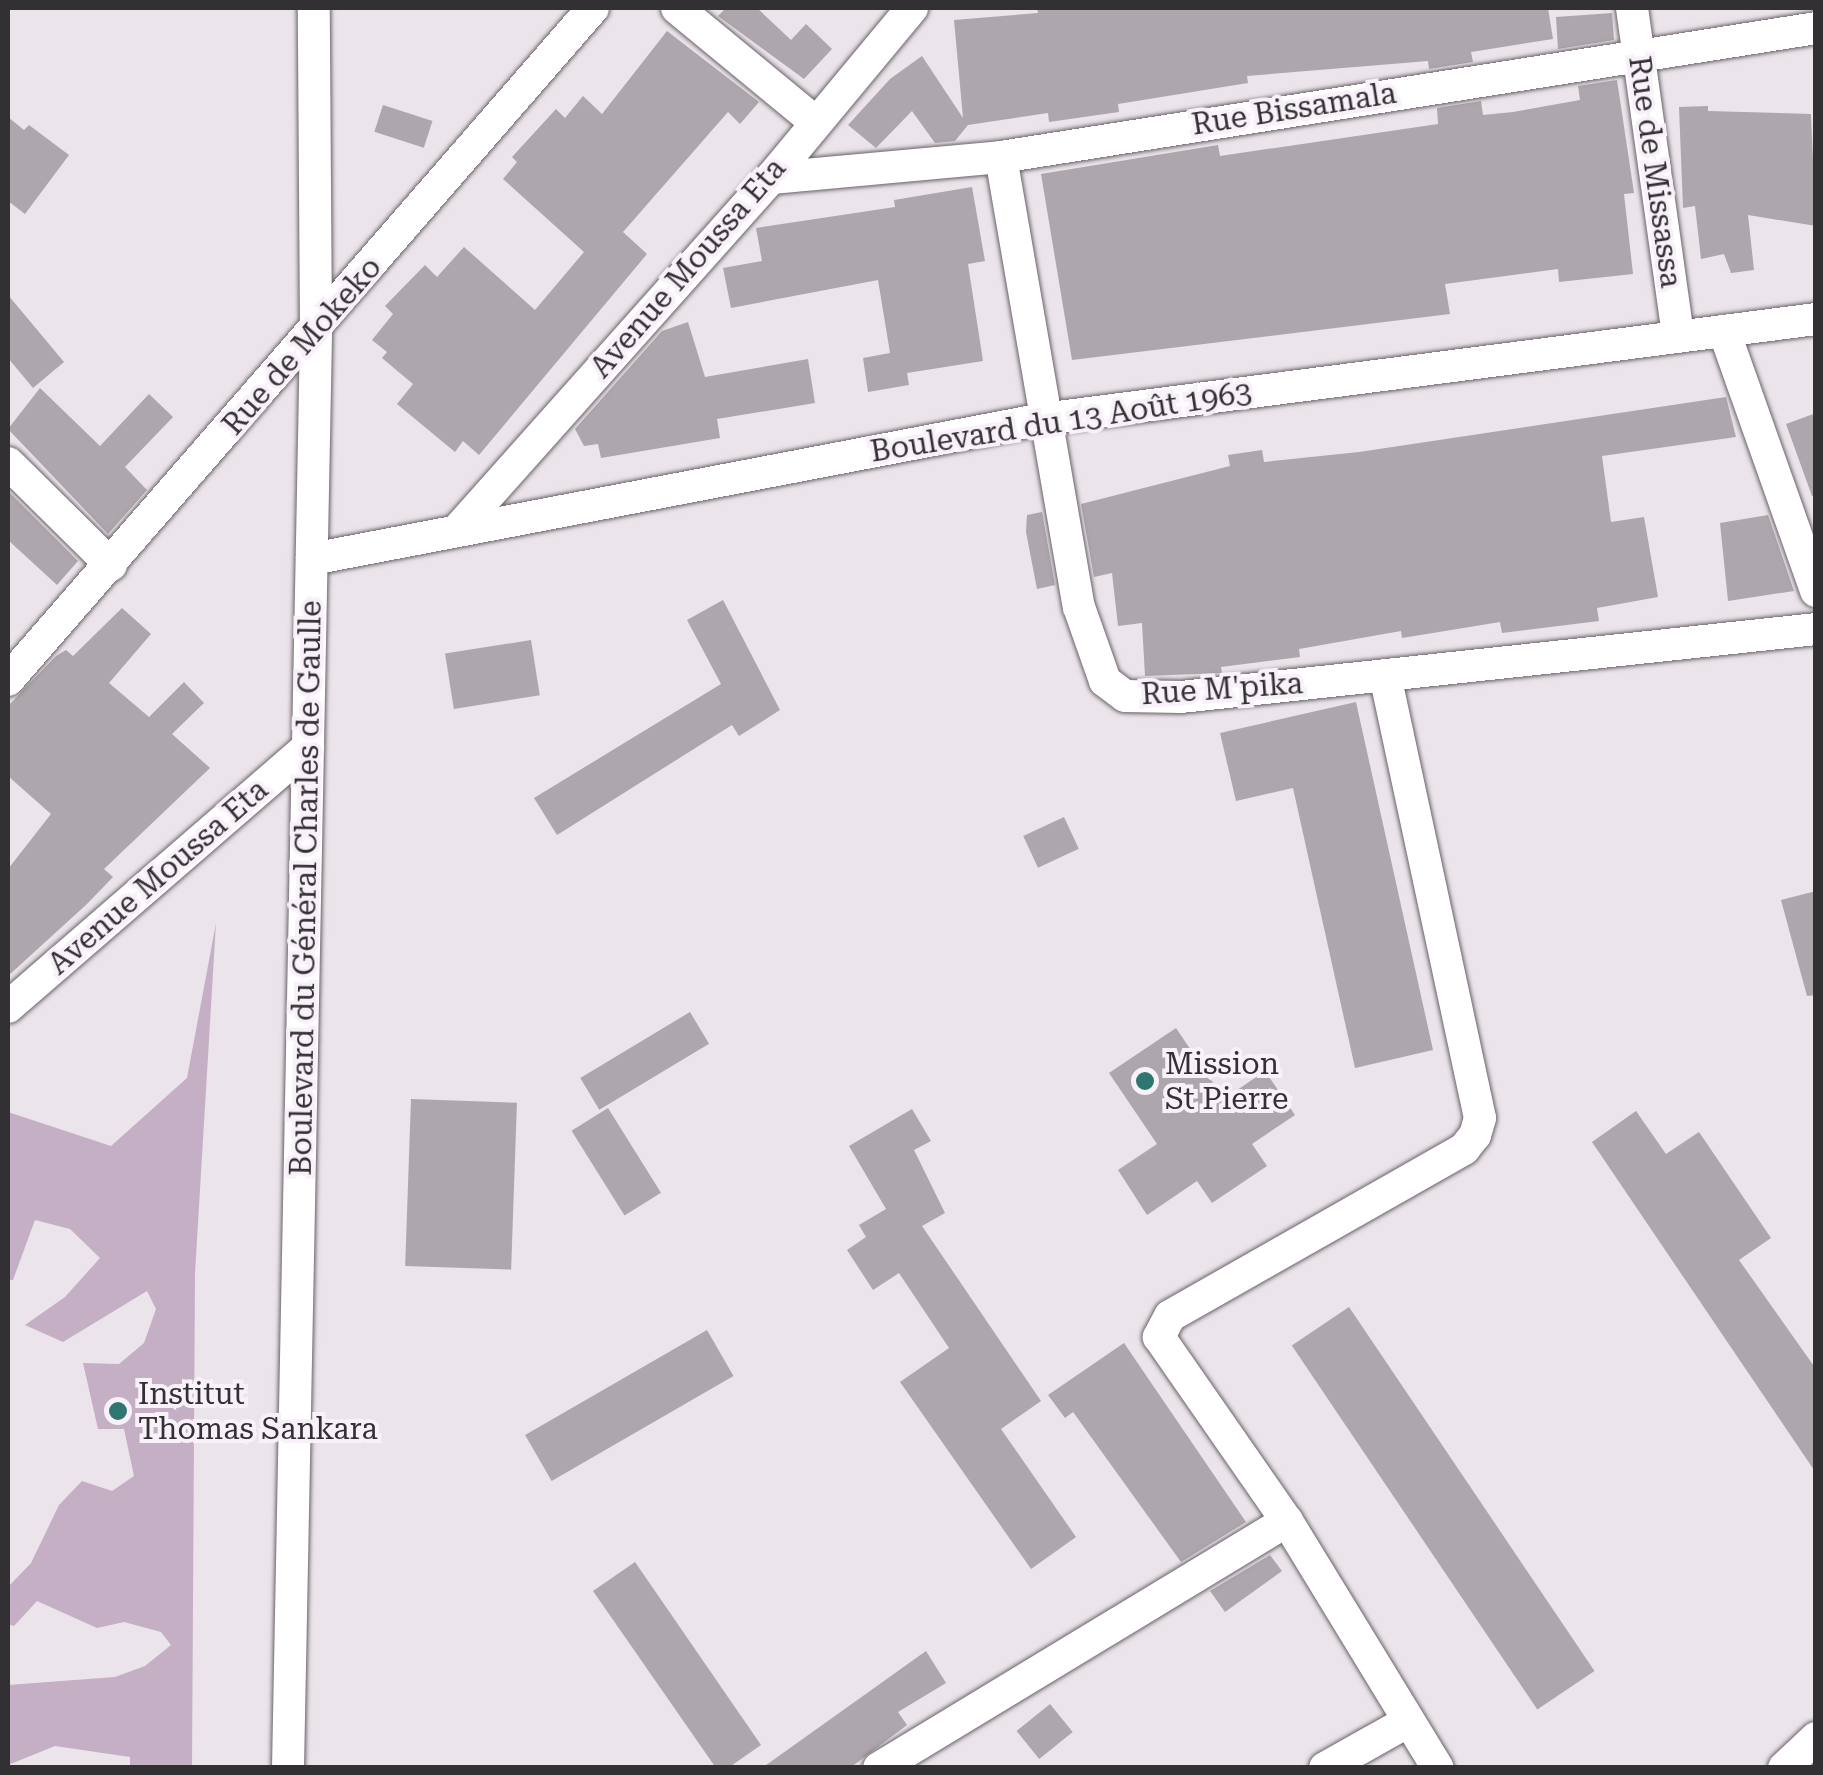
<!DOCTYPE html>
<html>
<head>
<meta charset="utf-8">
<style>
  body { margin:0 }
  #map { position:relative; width:1823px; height:1775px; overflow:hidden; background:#ebe4eb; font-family:"Roboto Serif",serif }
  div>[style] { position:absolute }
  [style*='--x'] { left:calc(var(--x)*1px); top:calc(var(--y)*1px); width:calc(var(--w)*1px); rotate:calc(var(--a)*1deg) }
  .green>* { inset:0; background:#c4afc5 }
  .building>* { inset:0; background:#ada6ad; transform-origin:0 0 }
  .roads { filter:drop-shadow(0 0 2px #696269) drop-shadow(0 0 2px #696269) }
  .minor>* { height:32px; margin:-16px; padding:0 16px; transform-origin:16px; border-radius:16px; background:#fff }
  .dots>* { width:28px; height:28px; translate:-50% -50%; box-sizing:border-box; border:5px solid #f8f1f9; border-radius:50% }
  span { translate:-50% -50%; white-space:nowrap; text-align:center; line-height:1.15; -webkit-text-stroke:8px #f8f1f9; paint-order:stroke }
  .street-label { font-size:30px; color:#333033 }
  .poi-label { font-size:30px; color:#333033 }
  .left { translate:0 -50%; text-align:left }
  .frame { position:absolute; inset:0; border:10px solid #333033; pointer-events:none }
</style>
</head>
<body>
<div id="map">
  <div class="green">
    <div style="clip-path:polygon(216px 923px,195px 1273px,192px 1767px,130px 1767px,130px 1757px,55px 1746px,8px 1765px,8px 1685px,115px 1677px,145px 1666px,171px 1645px,161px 1632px,124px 1622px,97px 1628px,37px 1601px,14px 1626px,8px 1624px,8px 1587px,31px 1563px,59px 1505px,82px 1481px,112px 1491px,134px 1476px,124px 1429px,98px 1429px,83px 1363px,119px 1364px,144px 1343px,156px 1309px,147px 1291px,63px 1342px,25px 1325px,65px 1297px,100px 1258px,70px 1229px,35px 1220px,13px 1280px,8px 1280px,8px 1112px,111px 1146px,187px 1078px)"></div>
  </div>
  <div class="building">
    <div style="clip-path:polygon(726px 8px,757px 8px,791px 40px,806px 24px,832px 49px,804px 79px,718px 16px)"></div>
    <div style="clip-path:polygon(1037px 8px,1548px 8px,1553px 39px,1471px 52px,1473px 62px,1429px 69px,1428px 61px,1247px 76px,1248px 83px,1118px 104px,1119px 112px,1049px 122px,1048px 113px,968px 125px,955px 141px,935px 143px,912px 111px,876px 148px,848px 125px,890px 79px,922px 56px,963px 118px,954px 20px,1038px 13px)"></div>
    <div style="clip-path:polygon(1612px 13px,1614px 40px,1558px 49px,1556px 17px)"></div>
    <div style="clip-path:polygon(667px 31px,759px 102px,740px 124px,728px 112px,623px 232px,647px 254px,479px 455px,463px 441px,455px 452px,397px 404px,413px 384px,382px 358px,387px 352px,372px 340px,393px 314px,385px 306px,425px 265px,437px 277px,464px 247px,535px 310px,584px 252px,503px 179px,517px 162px,512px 157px,556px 109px,565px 118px,583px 96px,602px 114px)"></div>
    <div style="clip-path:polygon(1617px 80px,1634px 193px,1624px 194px,1633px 274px,1559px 282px,1558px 269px,1445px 284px,1450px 314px,1072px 360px,1041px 174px,1218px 145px,1220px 156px,1438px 124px,1437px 108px,1481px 101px,1483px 115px,1513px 112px,1580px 100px,1578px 86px)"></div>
    <div style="left:383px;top:105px;width:52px;height:28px;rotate:18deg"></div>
    <div style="clip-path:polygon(1708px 106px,1708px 111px,1811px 114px,1816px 226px,1748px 215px,1754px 270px,1731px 273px,1724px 254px,1701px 259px,1695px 206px,1683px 208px,1679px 107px)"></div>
    <div style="clip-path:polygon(8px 117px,24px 130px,29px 125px,69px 155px,25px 214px,8px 201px)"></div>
    <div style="clip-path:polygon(972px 187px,985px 261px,968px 264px,983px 361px,907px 373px,909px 385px,868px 392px,863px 358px,890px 353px,878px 280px,731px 308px,723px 268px,762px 261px,756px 228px,895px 207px,894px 200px)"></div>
    <div style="clip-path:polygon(8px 295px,64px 362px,33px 388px,8px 358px)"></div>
    <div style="clip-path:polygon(688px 322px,705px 377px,808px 359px,815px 403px,717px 419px,720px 438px,601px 458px,598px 444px,584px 446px,575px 429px,662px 331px)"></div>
    <div style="clip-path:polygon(40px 388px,100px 446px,149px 394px,173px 417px,125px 467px,147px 490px,108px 534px,8px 429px)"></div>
    <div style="clip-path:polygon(1726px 397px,1736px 437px,1602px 456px,1611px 522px,1644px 517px,1658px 597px,1597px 608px,1599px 621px,1502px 633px,1500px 622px,1402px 638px,1401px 631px,1299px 649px,1300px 657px,1221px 667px,1222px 673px,1145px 676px,1142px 623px,1118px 626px,1112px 573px,1094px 577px,1081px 504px,1230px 466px,1228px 455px,1262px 450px,1264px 462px,1359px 452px)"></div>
    <div style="clip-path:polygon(1816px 413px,1816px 495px,1812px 496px,1786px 424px)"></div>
    <div style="clip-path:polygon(8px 491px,78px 561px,57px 585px,8px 540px)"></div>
    <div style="clip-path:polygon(1042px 512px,1055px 585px,1037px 589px,1026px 532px,1027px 515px)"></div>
    <div style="clip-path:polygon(1768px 515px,1794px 591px,1728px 601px,1720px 523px)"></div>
    <div style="clip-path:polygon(723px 600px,780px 710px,739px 736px,732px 725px,557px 835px,534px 798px,721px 684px,687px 620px)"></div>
    <div style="clip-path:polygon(122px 608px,151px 634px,109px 683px,149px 717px,184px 682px,204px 703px,172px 734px,210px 768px,104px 869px,113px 877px,87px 904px,8px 976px,8px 869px,51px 814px,8px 776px,8px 706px,56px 656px,66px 650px,73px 656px)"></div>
    <div style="left:531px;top:640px;width:56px;height:87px;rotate:81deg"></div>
    <div style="clip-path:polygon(1356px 702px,1433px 1050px,1355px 1068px,1293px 788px,1236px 801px,1220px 733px)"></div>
    <div style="left:1064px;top:817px;width:35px;height:45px;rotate:65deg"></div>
    <div style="clip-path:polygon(1816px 891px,1816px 995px,1807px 996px,1781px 900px)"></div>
    <div style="left:690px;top:1012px;width:37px;height:128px;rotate:59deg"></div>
    <div style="clip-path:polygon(1176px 1028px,1224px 1099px,1265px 1071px,1295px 1115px,1252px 1144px,1267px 1166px,1212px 1203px,1197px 1181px,1147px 1215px,1118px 1170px,1157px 1144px,1109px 1073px)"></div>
    <div style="left:411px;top:1099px;width:106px;height:167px;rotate:2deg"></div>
    <div style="left:608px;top:1108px;width:100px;height:43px;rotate:58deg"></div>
    <div style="clip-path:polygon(912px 1109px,931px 1141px,914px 1150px,945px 1213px,922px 1226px,1041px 1401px,1001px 1429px,1076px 1537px,1031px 1569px,900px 1382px,949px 1348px,899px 1273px,873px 1290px,847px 1250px,866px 1237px,859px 1225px,886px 1209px,849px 1146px)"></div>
    <div style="clip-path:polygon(1636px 1111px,1666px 1154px,1699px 1132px,1771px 1238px,1739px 1260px,1816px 1369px,1816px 1473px,1592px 1142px)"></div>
    <div style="left:1349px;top:1307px;width:439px;height:69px;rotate:56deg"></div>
    <div style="left:707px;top:1330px;width:53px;height:210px;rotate:60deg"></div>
    <div style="clip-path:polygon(1124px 1343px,1246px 1522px,1181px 1562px,1073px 1412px,1065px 1418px,1048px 1395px)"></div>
    <div style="clip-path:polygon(1270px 1555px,1282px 1571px,1225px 1612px,1210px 1591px)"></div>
    <div style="clip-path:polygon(635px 1562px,761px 1745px,728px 1768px,716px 1768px,593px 1591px)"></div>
    <div style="clip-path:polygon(926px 1651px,946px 1683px,898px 1712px,907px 1725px,850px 1768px,762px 1768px)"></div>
    <div style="left:1050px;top:1704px;width:36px;height:43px;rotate:51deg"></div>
  </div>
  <div class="roads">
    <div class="minor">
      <div style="--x:677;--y:8;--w:176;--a:39.5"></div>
      <div style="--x:1632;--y:8;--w:331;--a:82"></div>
      <div style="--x:1001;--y:157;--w:457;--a:80.2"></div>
      <div style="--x:1079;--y:607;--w:78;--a:70.6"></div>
      <div style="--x:1105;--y:681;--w:25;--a:37"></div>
      <div style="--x:1125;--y:696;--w:56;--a:1"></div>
      <div style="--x:1181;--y:697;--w:639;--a:-6.11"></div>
      <div style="--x:771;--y:178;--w:231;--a:-5.2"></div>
      <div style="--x:1001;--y:157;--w:825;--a:-8.99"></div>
      <div style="--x:1724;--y:331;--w:276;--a:70.5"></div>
      <div style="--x:8;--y:463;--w:145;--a:44.7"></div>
      <div style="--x:460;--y:527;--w:467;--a:-48.3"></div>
      <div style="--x:771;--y:178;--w:221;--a:-50.3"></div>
      <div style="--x:312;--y:559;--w:744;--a:-10.84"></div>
      <div style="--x:1043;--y:419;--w:779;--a:-7.37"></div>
      <div style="--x:1385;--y:675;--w:453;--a:77.9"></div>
      <div style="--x:1480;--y:1118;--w:18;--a:106"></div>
      <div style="--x:1475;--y:1135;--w:18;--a:128"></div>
      <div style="--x:1464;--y:1149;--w:338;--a:150.4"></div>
      <div style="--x:1170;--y:1316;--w:24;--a:118"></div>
      <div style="--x:1159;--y:1337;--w:224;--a:55.2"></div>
      <div style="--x:1287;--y:1521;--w:289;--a:58.6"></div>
      <div style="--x:8;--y:680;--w:891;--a:-48.96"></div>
      <div style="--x:8;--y:1007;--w:397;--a:-40.9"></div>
      <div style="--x:288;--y:1768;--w:1438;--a:-88.88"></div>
      <div style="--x:316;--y:330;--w:322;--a:-90.4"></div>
      <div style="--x:879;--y:1768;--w:477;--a:-31.2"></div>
      <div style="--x:1325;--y:1768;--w:94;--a:-29.3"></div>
      <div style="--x:1784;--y:1768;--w:44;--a:-43.2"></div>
    </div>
  </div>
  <div class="dots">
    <div style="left:1145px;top:1081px;background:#2e766f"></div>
    <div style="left:118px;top:1411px;background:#2e766f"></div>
  </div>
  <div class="street-label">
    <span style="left:1294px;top:109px;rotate:-9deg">Rue Bissamala</span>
    <span style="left:1655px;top:172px;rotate:82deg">Rue de Missassa</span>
    <span style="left:688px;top:268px;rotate:-49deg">Avenue Moussa Eta</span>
    <span style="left:302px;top:346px;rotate:-49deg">Rue de Mokeko</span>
    <span style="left:1061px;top:422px;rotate:-9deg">Boulevard du 13 Août 1963</span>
    <span style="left:1222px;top:689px;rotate:-4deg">Rue M'pika</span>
    <span style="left:158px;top:877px;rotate:-41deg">Avenue Moussa Eta</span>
    <span style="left:306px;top:888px;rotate:-89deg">Boulevard du Général Charles de Gaulle</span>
  </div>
  <div class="poi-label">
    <span class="left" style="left:1165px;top:1081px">Mission<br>St Pierre</span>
    <span class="left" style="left:138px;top:1411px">Institut<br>Thomas Sankara</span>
  </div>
  <div class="frame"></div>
</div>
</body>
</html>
